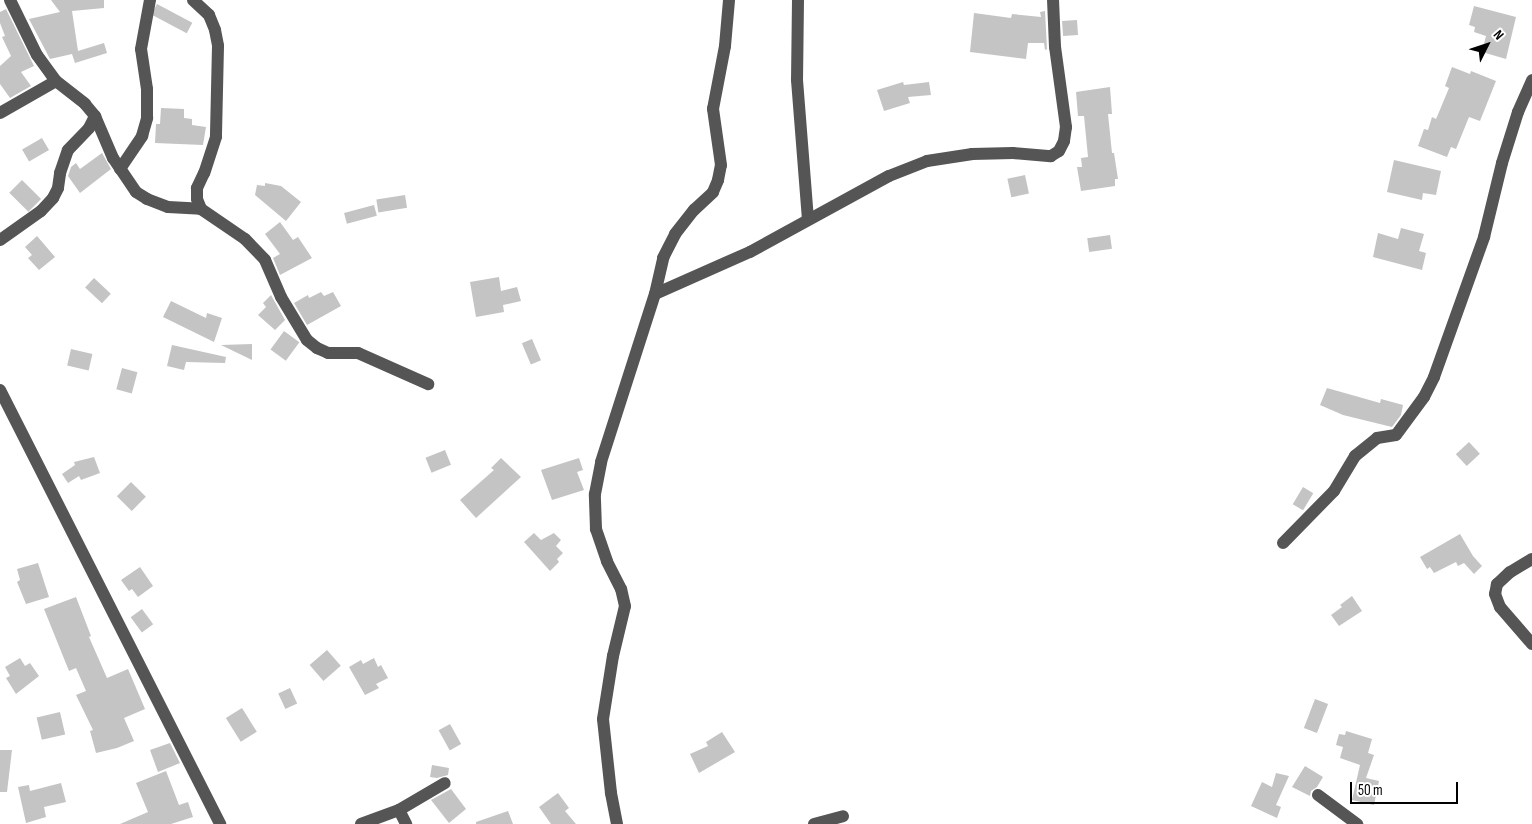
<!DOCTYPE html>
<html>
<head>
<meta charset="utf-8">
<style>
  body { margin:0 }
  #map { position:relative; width:1532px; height:824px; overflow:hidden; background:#fff; font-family:"Sofia Sans Condensed",sans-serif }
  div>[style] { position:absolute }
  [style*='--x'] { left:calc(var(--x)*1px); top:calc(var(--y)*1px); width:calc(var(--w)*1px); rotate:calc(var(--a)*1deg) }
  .building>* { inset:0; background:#c4c4c4; transform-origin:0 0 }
  .minor>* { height:12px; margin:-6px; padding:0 6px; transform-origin:6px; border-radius:6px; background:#555 }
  span { translate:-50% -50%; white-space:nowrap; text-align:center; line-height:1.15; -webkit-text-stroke:4px #fff; paint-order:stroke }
  .north { position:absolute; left:1462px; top:20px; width:50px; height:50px; -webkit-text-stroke:4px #fff; paint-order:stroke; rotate:49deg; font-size:14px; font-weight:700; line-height:20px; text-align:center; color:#000 }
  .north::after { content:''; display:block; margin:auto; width:18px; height:22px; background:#000; clip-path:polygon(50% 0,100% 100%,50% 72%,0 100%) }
  .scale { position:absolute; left:1350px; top:782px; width:108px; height:22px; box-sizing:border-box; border:2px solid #000; border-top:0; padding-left:6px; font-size:15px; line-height:18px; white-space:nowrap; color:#000; -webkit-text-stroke:4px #fff; paint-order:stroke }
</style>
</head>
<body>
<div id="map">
  <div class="building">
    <div style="clip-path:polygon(51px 0,104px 0,104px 8px,72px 11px,78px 51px,104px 43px,107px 53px,75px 63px,72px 54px,50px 59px,29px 19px,60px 12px)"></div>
    <div style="left:157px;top:4px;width:40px;height:12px;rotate:28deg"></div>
    <div style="clip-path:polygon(1474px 6px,1516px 17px,1506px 59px,1482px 52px,1486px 36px,1474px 32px,1475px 27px,1469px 25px)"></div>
    <div style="clip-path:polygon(6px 9px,34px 66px,21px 72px,31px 86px,10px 98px,0 84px,0 66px,11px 56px,2px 37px,5px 36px,0 23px,0 12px)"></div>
    <div style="clip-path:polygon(1045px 11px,1047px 49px,1045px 50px,1044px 43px,1028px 43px,1026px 59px,970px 52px,974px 13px,1011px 18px,1012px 14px,1041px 17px,1040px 12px)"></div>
    <div style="left:1077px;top:20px;width:15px;height:15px;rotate:86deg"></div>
    <div style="clip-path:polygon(1452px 67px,1470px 74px,1471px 71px,1496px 81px,1480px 121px,1469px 117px,1456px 149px,1451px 147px,1447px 157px,1418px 146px,1424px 129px,1428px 130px,1432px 117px,1436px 119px,1439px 112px,1449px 88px,1445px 86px)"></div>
    <div style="clip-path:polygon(903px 82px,904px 85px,929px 82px,931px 95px,908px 97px,910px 103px,884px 111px,877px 90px)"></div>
    <div style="clip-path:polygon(1110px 87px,1112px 114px,1108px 114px,1112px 153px,1114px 153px,1118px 179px,1115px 179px,1115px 186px,1081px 191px,1077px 167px,1082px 167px,1081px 158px,1088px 157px,1084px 116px,1078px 116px,1076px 92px)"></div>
    <div style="clip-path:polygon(161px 108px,184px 109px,184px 118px,192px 119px,192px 125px,206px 127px,203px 145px,155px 143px,156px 124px,160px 124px)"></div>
    <div style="left:42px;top:138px;width:14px;height:23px;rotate:60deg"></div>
    <div style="clip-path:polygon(102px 153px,111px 169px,80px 193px,68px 176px,71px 167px,76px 163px,80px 169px)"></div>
    <div style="clip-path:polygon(1394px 160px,1441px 171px,1436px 195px,1423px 193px,1422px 200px,1387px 192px)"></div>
    <div style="left:1025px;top:175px;width:19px;height:18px;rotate:78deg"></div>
    <div style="left:22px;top:180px;width:27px;height:18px;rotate:45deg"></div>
    <div style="clip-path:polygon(265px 183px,281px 186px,301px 202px,286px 221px,255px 195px,257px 185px,265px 186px)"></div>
    <div style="left:405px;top:195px;width:13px;height:29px;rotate:81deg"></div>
    <div style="left:374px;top:205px;width:11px;height:31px;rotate:75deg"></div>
    <div style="clip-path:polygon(280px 222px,293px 240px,298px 237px,312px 258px,280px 275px,273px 258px,280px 254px,265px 234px)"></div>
    <div style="clip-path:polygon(1401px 228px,1424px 234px,1419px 251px,1426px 253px,1422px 270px,1373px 257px,1378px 233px,1398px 239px)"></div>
    <div style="left:1110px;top:235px;width:14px;height:23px;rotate:82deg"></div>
    <div style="clip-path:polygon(37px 236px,55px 257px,39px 270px,28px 258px,32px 255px,25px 247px)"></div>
    <div style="clip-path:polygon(499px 277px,501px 291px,517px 287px,521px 301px,503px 305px,504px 312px,476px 317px,470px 282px)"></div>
    <div style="left:94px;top:278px;width:23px;height:13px;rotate:43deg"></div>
    <div style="clip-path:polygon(321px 292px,324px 296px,333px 292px,341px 306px,307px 325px,294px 303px,308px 295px,309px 298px)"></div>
    <div style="clip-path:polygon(271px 295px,285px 320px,275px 330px,258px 315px,266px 307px,263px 303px)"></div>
    <div style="clip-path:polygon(171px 301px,206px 318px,207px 313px,222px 318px,214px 342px,163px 317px)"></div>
    <div style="left:284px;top:331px;width:19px;height:23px;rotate:36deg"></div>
    <div style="left:532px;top:339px;width:23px;height:11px;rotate:67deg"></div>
    <div style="clip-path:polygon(252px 344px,252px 360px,221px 345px)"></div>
    <div style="clip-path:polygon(172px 345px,226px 357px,225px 363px,186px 362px,184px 370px,167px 366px)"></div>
    <div style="left:71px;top:349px;width:22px;height:17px;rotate:13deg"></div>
    <div style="left:122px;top:368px;width:16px;height:22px;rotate:15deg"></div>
    <div style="clip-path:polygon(1327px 388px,1380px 403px,1381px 399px,1403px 405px,1401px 415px,1392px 427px,1343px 415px,1320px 405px)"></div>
    <div style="left:1469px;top:442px;width:16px;height:18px;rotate:47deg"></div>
    <div style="left:445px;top:450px;width:16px;height:21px;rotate:68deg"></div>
    <div style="clip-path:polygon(94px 457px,100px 473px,81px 480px,79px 476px,68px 483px,62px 474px,75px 465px,74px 462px)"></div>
    <div style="clip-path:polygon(501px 458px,521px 477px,476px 518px,460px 500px,494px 470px,491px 468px)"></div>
    <div style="clip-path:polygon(579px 458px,583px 470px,577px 472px,584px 490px,552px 500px,541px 470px)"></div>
    <div style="left:131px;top:482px;width:21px;height:20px;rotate:45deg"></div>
    <div style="left:1303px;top:487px;width:12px;height:20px;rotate:31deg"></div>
    <div style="clip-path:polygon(534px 533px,541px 540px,554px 533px,561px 540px,556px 546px,563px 553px,557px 559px,559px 562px,550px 571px,524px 542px)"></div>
    <div style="clip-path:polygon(1460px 534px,1473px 556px,1482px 566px,1474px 574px,1464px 563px,1458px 566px,1456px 562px,1434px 573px,1430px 567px,1427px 569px,1420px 557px)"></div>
    <div style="clip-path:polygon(38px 563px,49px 597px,26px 604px,17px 582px,20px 580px,17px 569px)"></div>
    <div style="clip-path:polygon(140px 567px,153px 586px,138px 597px,132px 589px,129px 591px,121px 580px)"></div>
    <div style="clip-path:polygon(1352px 596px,1362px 611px,1339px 626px,1331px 615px,1342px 607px,1340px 605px)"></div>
    <div style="clip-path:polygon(76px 597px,91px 636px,89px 637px,107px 678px,128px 669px,145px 709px,124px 718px,134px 741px,117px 748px,96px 753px,90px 731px,93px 730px,76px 695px,86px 691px,76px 668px,69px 671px,44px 609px)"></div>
    <div style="left:142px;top:609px;width:19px;height:14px;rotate:54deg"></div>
    <div style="left:327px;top:650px;width:21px;height:23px;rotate:49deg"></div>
    <div style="clip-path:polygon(20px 658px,25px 666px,30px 663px,39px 676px,16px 694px,6px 678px,10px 676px,5px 667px)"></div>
    <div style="clip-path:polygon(374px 658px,378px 667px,381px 665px,388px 678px,376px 684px,379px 688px,365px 695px,349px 667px,361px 660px,363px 664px)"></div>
    <div style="left:290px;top:688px;width:17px;height:13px;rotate:65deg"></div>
    <div style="left:1315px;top:699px;width:14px;height:31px;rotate:21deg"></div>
    <div style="left:242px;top:708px;width:28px;height:19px;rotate:58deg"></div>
    <div style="left:60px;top:712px;width:23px;height:24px;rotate:77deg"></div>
    <div style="left:450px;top:724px;width:23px;height:13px;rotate:61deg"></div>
    <div style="clip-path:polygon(1346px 731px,1372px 739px,1368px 753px,1374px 755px,1366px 778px,1379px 781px,1374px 805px,1352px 800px,1360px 765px,1340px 758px,1343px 747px,1336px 745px,1339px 734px,1345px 735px)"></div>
    <div style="clip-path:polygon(722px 732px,735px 752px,699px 773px,690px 754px,708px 746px,706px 742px)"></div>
    <div style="clip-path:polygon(170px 743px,180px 763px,158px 772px,150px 750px)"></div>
    <div style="clip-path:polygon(0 750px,12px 750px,7px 792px,0 792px)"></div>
    <div style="clip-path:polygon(432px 765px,449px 768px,448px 775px,437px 778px,430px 777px)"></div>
    <div style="clip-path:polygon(1305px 766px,1323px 777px,1317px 787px,1311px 791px,1310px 796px,1292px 787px)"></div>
    <div style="clip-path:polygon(166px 771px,179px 805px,188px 802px,193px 817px,171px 824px,120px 824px,148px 812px,136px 783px)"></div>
    <div style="clip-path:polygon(1276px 773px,1289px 776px,1276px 805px,1281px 807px,1277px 818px,1251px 806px,1262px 782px,1272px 787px)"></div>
    <div style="clip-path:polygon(61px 783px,66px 802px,44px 807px,46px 817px,26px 823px,18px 787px,29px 785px,30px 791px)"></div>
    <div style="clip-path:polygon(451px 789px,466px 809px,449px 823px,431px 800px)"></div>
    <div style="clip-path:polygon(558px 793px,569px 808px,565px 811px,576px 824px,551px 824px,539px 807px)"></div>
    <div style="clip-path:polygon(508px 811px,513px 824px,476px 824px,476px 822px)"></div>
  </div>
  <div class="minor">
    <div style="--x:10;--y:0;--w:61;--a:63.9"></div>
    <div style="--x:37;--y:55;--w:32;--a:54"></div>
    <div style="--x:56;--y:81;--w:37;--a:38"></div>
    <div style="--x:85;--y:104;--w:16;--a:50"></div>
    <div style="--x:95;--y:116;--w:46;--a:66.8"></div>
    <div style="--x:113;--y:158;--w:41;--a:55.9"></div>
    <div style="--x:136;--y:192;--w:13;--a:32"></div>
    <div style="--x:147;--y:199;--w:22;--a:21"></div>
    <div style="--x:168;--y:207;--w:33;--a:3"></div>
    <div style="--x:193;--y:0;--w:22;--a:43"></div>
    <div style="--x:209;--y:15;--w:16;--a:68"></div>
    <div style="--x:215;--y:30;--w:16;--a:79"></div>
    <div style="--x:218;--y:46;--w:91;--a:91.3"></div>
    <div style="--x:216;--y:137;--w:38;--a:108"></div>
    <div style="--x:204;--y:173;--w:17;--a:115"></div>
    <div style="--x:197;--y:188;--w:11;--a:90"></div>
    <div style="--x:197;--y:199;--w:11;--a:68"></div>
    <div style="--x:201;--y:209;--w:53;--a:34.3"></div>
    <div style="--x:245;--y:239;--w:29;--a:46"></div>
    <div style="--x:265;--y:260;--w:40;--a:66.6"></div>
    <div style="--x:281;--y:297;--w:50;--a:58.8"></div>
    <div style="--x:307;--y:340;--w:13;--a:39"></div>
    <div style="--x:317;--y:348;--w:12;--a:24"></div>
    <div style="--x:328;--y:353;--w:30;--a:0"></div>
    <div style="--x:358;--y:353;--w:77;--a:23.9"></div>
    <div style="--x:798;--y:0;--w:80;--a:90.7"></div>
    <div style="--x:797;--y:80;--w:139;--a:85.5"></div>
    <div style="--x:0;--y:113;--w:64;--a:-29.7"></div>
    <div style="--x:120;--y:169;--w:40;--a:-56"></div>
    <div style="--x:142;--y:136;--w:19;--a:-74"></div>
    <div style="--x:147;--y:118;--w:29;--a:-90"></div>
    <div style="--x:147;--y:89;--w:40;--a:-98.5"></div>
    <div style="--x:141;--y:49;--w:50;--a:-79.6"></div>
    <div style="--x:0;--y:240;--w:50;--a:-35.3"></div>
    <div style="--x:41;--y:211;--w:18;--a:-47"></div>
    <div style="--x:53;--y:198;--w:11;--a:-63"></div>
    <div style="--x:58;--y:188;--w:15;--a:-82"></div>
    <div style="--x:60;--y:173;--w:24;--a:-71"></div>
    <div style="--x:68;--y:150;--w:30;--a:-46"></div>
    <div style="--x:89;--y:128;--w:13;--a:-63"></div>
    <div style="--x:655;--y:294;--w:104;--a:-23.9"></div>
    <div style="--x:750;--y:252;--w:158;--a:-28.7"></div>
    <div style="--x:889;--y:176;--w:41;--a:-21.5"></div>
    <div style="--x:927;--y:161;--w:46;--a:-8.8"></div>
    <div style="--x:972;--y:154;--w:41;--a:-1.4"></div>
    <div style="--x:1013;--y:153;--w:38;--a:5"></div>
    <div style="--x:1051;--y:156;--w:9;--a:-32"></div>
    <div style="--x:1059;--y:151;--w:11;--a:-63"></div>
    <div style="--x:1064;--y:141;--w:14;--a:-82"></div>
    <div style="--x:1066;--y:127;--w:81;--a:-97.8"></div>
    <div style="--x:1055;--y:47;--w:47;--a:-92.4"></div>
    <div style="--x:0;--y:390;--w:487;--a:63.1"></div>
    <div style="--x:1283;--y:543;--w:73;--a:-45.6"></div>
    <div style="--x:1334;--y:491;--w:41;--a:-59"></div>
    <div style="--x:1355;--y:456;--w:28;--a:-39"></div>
    <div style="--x:1377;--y:438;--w:19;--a:-9"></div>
    <div style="--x:1396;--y:435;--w:47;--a:-53.6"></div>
    <div style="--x:1424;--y:397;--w:22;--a:-63"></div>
    <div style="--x:1434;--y:377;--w:149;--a:-70.3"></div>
    <div style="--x:1484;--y:237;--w:76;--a:-76.3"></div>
    <div style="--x:1502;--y:163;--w:53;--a:-72.6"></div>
    <div style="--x:1518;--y:112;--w:35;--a:-66"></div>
    <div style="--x:1532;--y:559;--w:26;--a:149"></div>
    <div style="--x:1510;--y:572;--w:18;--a:137"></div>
    <div style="--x:1497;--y:584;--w:10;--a:101"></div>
    <div style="--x:1495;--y:594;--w:14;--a:69"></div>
    <div style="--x:1500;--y:607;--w:49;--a:49.1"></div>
    <div style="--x:1318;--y:795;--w:49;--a:36.6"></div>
    <div style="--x:399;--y:810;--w:16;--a:63"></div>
    <div style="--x:361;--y:824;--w:40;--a:-20.2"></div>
    <div style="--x:399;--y:810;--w:53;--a:-30.4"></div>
    <div style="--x:617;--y:824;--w:32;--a:-101"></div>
    <div style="--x:611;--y:793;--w:74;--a:-96.2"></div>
    <div style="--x:603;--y:719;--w:64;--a:-81"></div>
    <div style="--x:613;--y:656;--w:51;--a:-76.5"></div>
    <div style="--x:625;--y:606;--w:17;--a:-103"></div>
    <div style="--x:621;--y:589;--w:31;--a:-117"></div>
    <div style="--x:607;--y:561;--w:34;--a:-109"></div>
    <div style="--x:596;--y:529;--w:35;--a:-92"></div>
    <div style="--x:595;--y:494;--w:33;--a:-79"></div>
    <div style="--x:601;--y:462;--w:176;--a:-72.2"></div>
    <div style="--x:655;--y:294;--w:37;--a:-77"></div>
    <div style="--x:663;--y:258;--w:27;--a:-63"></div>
    <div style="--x:675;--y:234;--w:31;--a:-52"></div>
    <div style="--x:694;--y:210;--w:26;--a:-43"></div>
    <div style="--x:713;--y:192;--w:13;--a:-67"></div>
    <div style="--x:718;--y:180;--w:15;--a:-79"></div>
    <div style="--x:721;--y:165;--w:57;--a:-98.1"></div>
    <div style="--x:713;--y:109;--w:64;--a:-79.2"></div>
    <div style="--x:725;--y:46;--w:46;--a:-85"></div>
    <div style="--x:814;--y:824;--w:30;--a:-15"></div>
  </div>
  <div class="north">N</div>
  <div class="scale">50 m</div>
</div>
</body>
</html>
